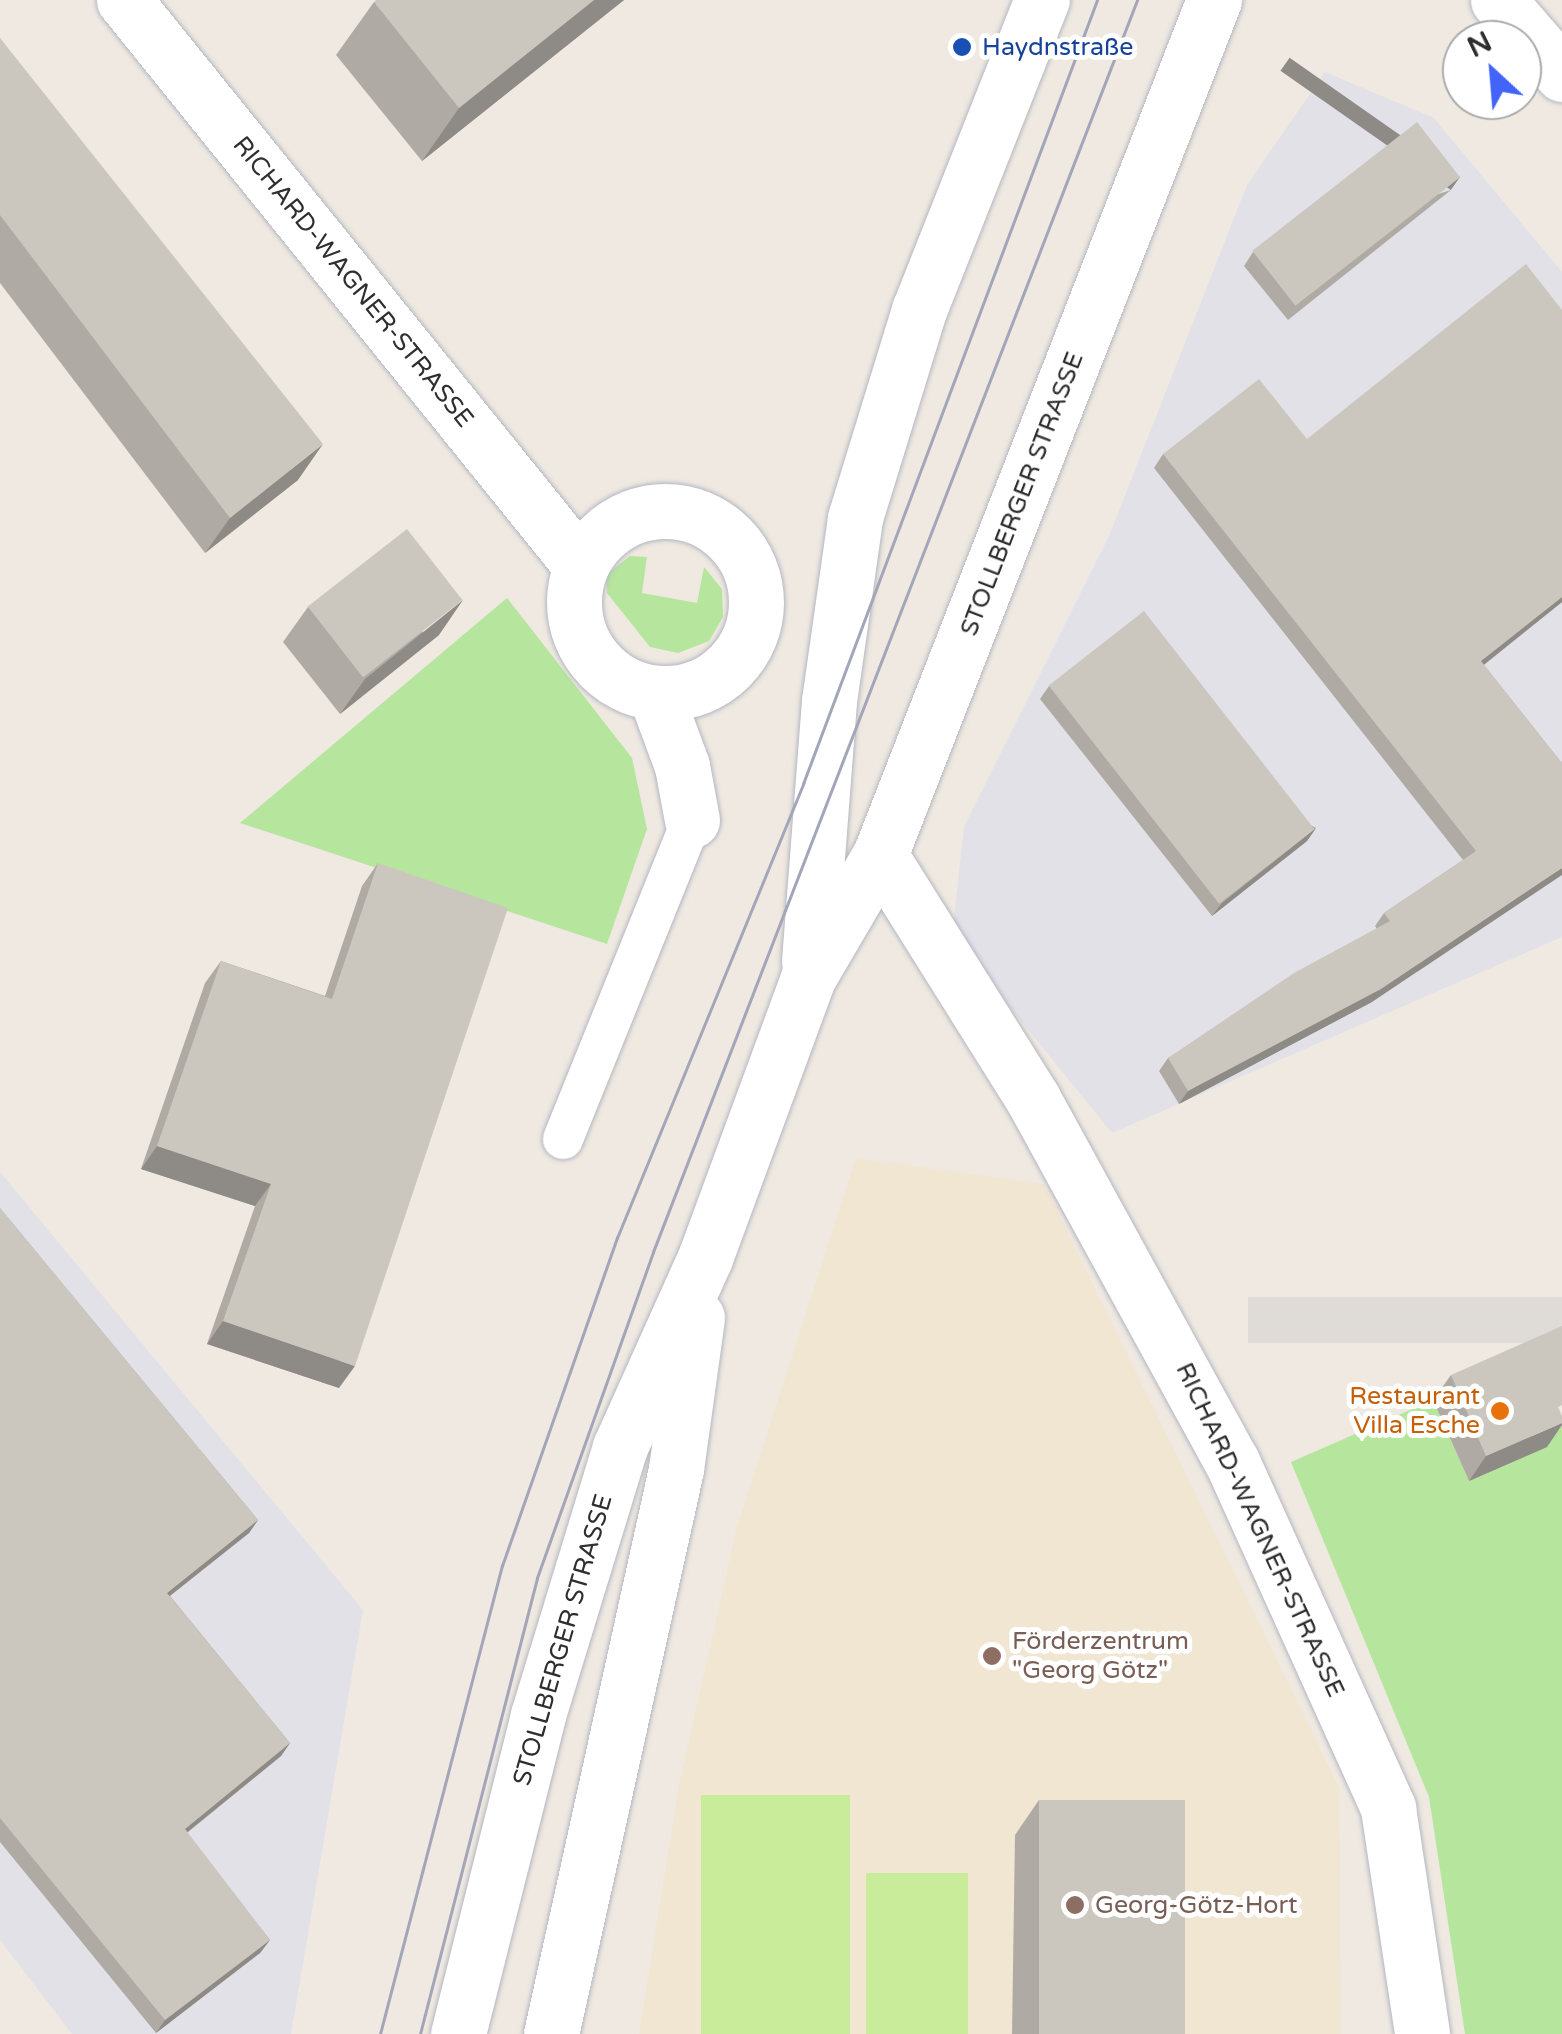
<!DOCTYPE html>
<html>
<head>
<meta charset="utf-8">
<style>
  body { margin:0 }
  #map { position:relative; width:1562px; height:2034px; overflow:hidden; background:#efe9e1; font-family:"Varela Round",sans-serif }
  div>[style] { position:absolute }
  [style*='--x'] { left:calc(var(--x)*1px); top:calc(var(--y)*1px); width:calc(var(--w)*1px); rotate:calc(var(--a)*1deg) }
  .industrial>* { inset:0; background:#e3e1e8 }
  .education>* { inset:0; background:#f0e6d1 }
  .green>* { inset:0; background:#b6e59e }
  .pitch>* { inset:0; background:#c9ec9a; transform-origin:0 0 }
  .plaza>* { inset:0; background:#dfdcd8; transform-origin:0 0 }
  .roads { filter:drop-shadow(0 0 2px #b4b7c1) drop-shadow(0 0 2px #b4b7c1) }
  .lane>* { height:40px; margin:-20px; padding:0 20px; transform-origin:20px; border-radius:20px; background:#fff }
  .street>* { height:55px; margin:-27.5px; padding:0 27.5px; transform-origin:27.5px; border-radius:27.5px; background:#fff }
  .street>.ring { margin:-27.5px; padding:0; box-sizing:content-box; background:none; border:55px solid #fff; border-radius:50% }
  .secondary>* { height:55px; margin:-27.5px; padding:0 27.5px; transform-origin:27.5px; border-radius:27.5px; background:#fff }
  .tram>* { height:2.5px; margin:-1.25px; padding:0 1.25px; transform-origin:1.25px; border-radius:1.25px; background:#a3a6b8 }
  .wall>* { inset:0; background:#afaba4 }
  .shaded-wall>* { inset:0; background:#8e8b86; transform-origin:0 0 }
  .building>* { inset:0; background:#cbc7bf; transform-origin:0 0 }
  .dots>* { width:28px; height:28px; translate:-50% -50%; box-sizing:border-box; border:5px solid #fff; border-radius:50% }
  span { translate:-50% -50%; white-space:nowrap; text-align:center; line-height:1.15; -webkit-text-stroke:10px #fff; paint-order:stroke }
  .transit-label { font-size:25px; color:#164399 }
  .left { translate:0 -50%; text-align:left }
  .street-label { font-size:25px; color:#2e2e2e }
  .food-label { font-size:25px; color:#c56008 }
  .right { translate:-100% -50%; text-align:right }
  .education-label { font-size:25px; color:#785e54 }
  .north { position:absolute; left:1442px; top:20px; width:100px; height:100px; box-sizing:border-box; background:#fff; border:2px solid #ababab; border-radius:50%; rotate:334deg; font-size:28px; font-weight:700; line-height:40px; text-align:center; color:#2e2e2e }
  .north::after { content:''; display:block; margin:auto; width:35px; height:45px; background:#4264fb; clip-path:polygon(50% 0,100% 100%,50% 72%,0 100%) }
</style>
</head>
<body>
<div id="map">
  <div class="industrial">
    <div style="clip-path:polygon(1325px 72px,1434px 118px,1562px 272px,1562px 937px,1112px 1133px,952px 936px,964px 827px,1109px 536px,1247px 185px)"></div>
    <div style="clip-path:polygon(0 1172px,363px 1610px,291px 2034px,72px 2034px,0 1940px)"></div>
  </div>
  <div class="education">
    <div style="clip-path:polygon(856px 1158px,1044px 1184px,1339px 1787px,1341px 2034px,639px 2034px,679px 1785px,737px 1527px)"></div>
  </div>
  <div class="green">
    <div style="clip-path:polygon(630px 556px,647px 557px,642px 593px,697px 603px,704px 567px,722px 589px,723px 617px,709px 641px,678px 653px,650px 647px,607px 593px,606px 575px)"></div>
    <div style="clip-path:polygon(507px 598px,632px 758px,647px 829px,607px 944px,240px 823px)"></div>
    <div style="clip-path:polygon(1433px 1400px,1469px 1481px,1562px 1422px,1562px 2034px,1465px 2034px,1429px 1797px,1291px 1462px)"></div>
  </div>
  <div class="pitch">
    <div style="left:701px;top:1795px;width:149px;height:239px"></div>
    <div style="left:968px;top:1873px;width:161px;height:102px;rotate:90deg"></div>
  </div>
  <div class="plaza">
    <div style="left:1562px;top:1297px;width:46px;height:314px;rotate:90deg"></div>
  </div>
  <div class="roads">
    <div class="lane">
      <div style="--x:563;--y:1139;--w:344;--a:-68"></div>
    </div>
    <div class="street">
      <div style="--x:124;--y:0;--w:727;--a:51.08"></div>
      <div class="ring" style="left:574px;top:511px;width:127px;height:127px"></div>
      <div style="--x:655;--y:693;--w:78;--a:69.7"></div>
      <div style="--x:682;--y:766;--w:55;--a:79.5"></div>
      <div style="--x:880;--y:855;--w:288;--a:57.9"></div>
      <div style="--x:1033;--y:1099;--w:414;--a:61.3"></div>
      <div style="--x:1232;--y:1462;--w:380;--a:65.7"></div>
      <div style="--x:1388;--y:1808;--w:229;--a:81.4"></div>
    </div>
    <div class="secondary">
      <div style="--x:1498;--y:0;--w:98;--a:49.1"></div>
      <div style="--x:809;--y:961;--w:261;--a:-85.6"></div>
      <div style="--x:829;--y:701;--w:185;--a:-81.9"></div>
      <div style="--x:855;--y:518;--w:218;--a:-72.9"></div>
      <div style="--x:919;--y:310;--w:334;--a:-68.4"></div>
      <div style="--x:458;--y:2034;--w:329;--a:-75.9"></div>
      <div style="--x:538;--y:1715;--w:280;--a:-73"></div>
      <div style="--x:620;--y:1447;--w:207;--a:-65.8"></div>
      <div style="--x:705;--y:1258;--w:298;--a:-69.8"></div>
      <div style="--x:808;--y:978;--w:143;--a:-59.7"></div>
      <div style="--x:880;--y:855;--w:918;--a:-68.66"></div>
      <div style="--x:551;--y:2034;--w:579;--a:-77.52"></div>
      <div style="--x:676;--y:1469;--w:153;--a:-82.1"></div>
    </div>
  </div>
  <div class="tram">
    <div style="--x:380;--y:2034;--w:484;--a:-75.4"></div>
    <div style="--x:502;--y:1566;--w:348;--a:-70.7"></div>
    <div style="--x:617;--y:1238;--w:491;--a:-67.7"></div>
    <div style="--x:803;--y:784;--w:837;--a:-69.44"></div>
    <div style="--x:420;--y:2034;--w:471;--a:-75.6"></div>
    <div style="--x:537;--y:1578;--w:346;--a:-70.4"></div>
    <div style="--x:653;--y:1252;--w:1342;--a:-68.86"></div>
  </div>
  <div class="wall">
    <div style="clip-path:polygon(624px 0,422px 161px,336px 55px,374px 2px)"></div>
    <div style="clip-path:polygon(0 38px,298px 480px,205px 553px,0 283px)"></div>
    <div style="clip-path:polygon(1451px 190px,1288px 320px,1244px 266px,1253px 252px)"></div>
    <div style="clip-path:polygon(1562px 310px,1562px 602px,1484px 665px,1561px 762px,1372px 1002px,1179px 1104px,1159px 1071px,1168px 1058px,1377px 929px,1375px 926px,1384px 913px,1463px 860px,1154px 468px,1163px 454px,1307px 439px)"></div>
    <div style="clip-path:polygon(308px 607px,439px 635px,340px 714px,283px 642px)"></div>
    <div style="clip-path:polygon(1049px 686px,1316px 828px,1307px 841px,1212px 916px,1040px 699px)"></div>
    <div style="clip-path:polygon(378px 863px,339px 1388px,207px 1344px,255px 1206px,141px 1169px,205px 983px,221px 961px,325px 996px,362px 886px)"></div>
    <div style="clip-path:polygon(0 1208px,258px 1520px,249px 1533px,170px 1596px,290px 1743px,281px 1756px,187px 1833px,270px 1940px,260px 1953px,156px 2033px,0 1842px)"></div>
    <div style="clip-path:polygon(1451px 1375px,1547px 1447px,1469px 1481px,1433px 1400px)"></div>
    <div style="clip-path:polygon(1039px 1800px,1182px 2034px,1012px 2034px,1015px 1835px)"></div>
  </div>
  <div class="shaded-wall">
    <div style="clip-path:polygon(594px 0,624px 0,422px 161px,459px 108px)"></div>
    <div style="left:1460px;top:177px;width:16px;height:208px;rotate:125deg"></div>
    <div style="clip-path:polygon(323px 444px,298px 480px,205px 553px,230px 518px)"></div>
    <div style="clip-path:polygon(1562px 597px,1562px 602px,1472px 674px,1481px 661px)"></div>
    <div style="clip-path:polygon(463px 600px,439px 635px,340px 714px,365px 679px)"></div>
    <div style="clip-path:polygon(1316px 828px,1307px 841px,1212px 916px,1222px 903px)"></div>
    <div style="clip-path:polygon(1562px 868px,1562px 875px,1372px 1002px,1179px 1104px,1188px 1091px)"></div>
    <div style="clip-path:polygon(157px 1146px,271px 1184px,255px 1206px,141px 1169px)"></div>
    <div style="clip-path:polygon(223px 1321px,355px 1366px,339px 1388px,207px 1344px)"></div>
    <div style="clip-path:polygon(1562px 1423px,1562px 1425px,1547px 1447px,1469px 1481px,1486px 1456px)"></div>
    <div style="clip-path:polygon(258px 1520px,249px 1533px,157px 1606px,167px 1593px)"></div>
    <div style="clip-path:polygon(290px 1743px,281px 1756px,175px 1842px,185px 1829px)"></div>
    <div style="clip-path:polygon(270px 1940px,260px 1953px,156px 2033px,165px 2020px)"></div>
  </div>
  <div class="building">
    <div style="clip-path:polygon(376px 0,594px 0,459px 108px,374px 2px)"></div>
    <div style="clip-path:polygon(0 38px,323px 444px,230px 518px,0 215px)"></div>
    <div style="left:1417px;top:122px;width:70px;height:209px;rotate:52deg"></div>
    <div style="clip-path:polygon(1526px 264px,1562px 310px,1562px 597px,1481px 661px,1561px 762px,1562px 761px,1562px 868px,1381px 989px,1188px 1091px,1168px 1058px,1294px 973px,1390px 921px,1384px 913px,1476px 851px,1163px 454px,1259px 379px,1307px 439px)"></div>
    <div style="left:407px;top:529px;width:90px;height:126px;rotate:52deg"></div>
    <div style="left:1144px;top:611px;width:277px;height:121px;rotate:52deg"></div>
    <div style="clip-path:polygon(378px 863px,508px 908px,355px 1366px,223px 1321px,271px 1184px,157px 1146px,221px 961px,332px 999px)"></div>
    <div style="clip-path:polygon(0 1208px,258px 1520px,167px 1593px,290px 1743px,185px 1829px,270px 1940px,165px 2020px,0 1818px)"></div>
    <div style="clip-path:polygon(1562px 1326px,1562px 1405px,1558px 1407px,1562px 1416px,1562px 1423px,1486px 1456px,1451px 1375px)"></div>
    <div style="left:1039px;top:1800px;width:146px;height:234px"></div>
  </div>
  <div class="dots">
    <div style="left:962px;top:47px;background:#1a4fb4"></div>
    <div style="left:1500px;top:1411px;background:#e8710a"></div>
    <div style="left:992px;top:1656px;background:#8d6e63"></div>
    <div style="left:1075px;top:1905px;background:#8d6e63"></div>
  </div>
  <div class="transit-label">
    <span class="left" style="left:982px;top:47px">Haydnstraße</span>
  </div>
  <div class="street-label">
    <span style="left:353px;top:282px;rotate:51deg">RICHARD-WAGNER-STRASSE</span>
    <span style="left:1022px;top:494px;rotate:-69deg">STOLLBERGER STRASSE</span>
    <span style="left:1260px;top:1530px;rotate:65deg">RICHARD-WAGNER-STRASSE</span>
    <span style="left:563px;top:1640px;rotate:-74deg">STOLLBERGER STRASSE</span>
  </div>
  <div class="food-label">
    <span class="right" style="left:1480px;top:1411px">Restaurant<br>Villa Esche</span>
  </div>
  <div class="education-label">
    <span class="left" style="left:1012px;top:1656px">Förderzentrum<br>"Georg Götz"</span>
    <span class="left" style="left:1095px;top:1905px">Georg-Götz-Hort</span>
  </div>
  <div class="north">N</div>
</div>
</body>
</html>
